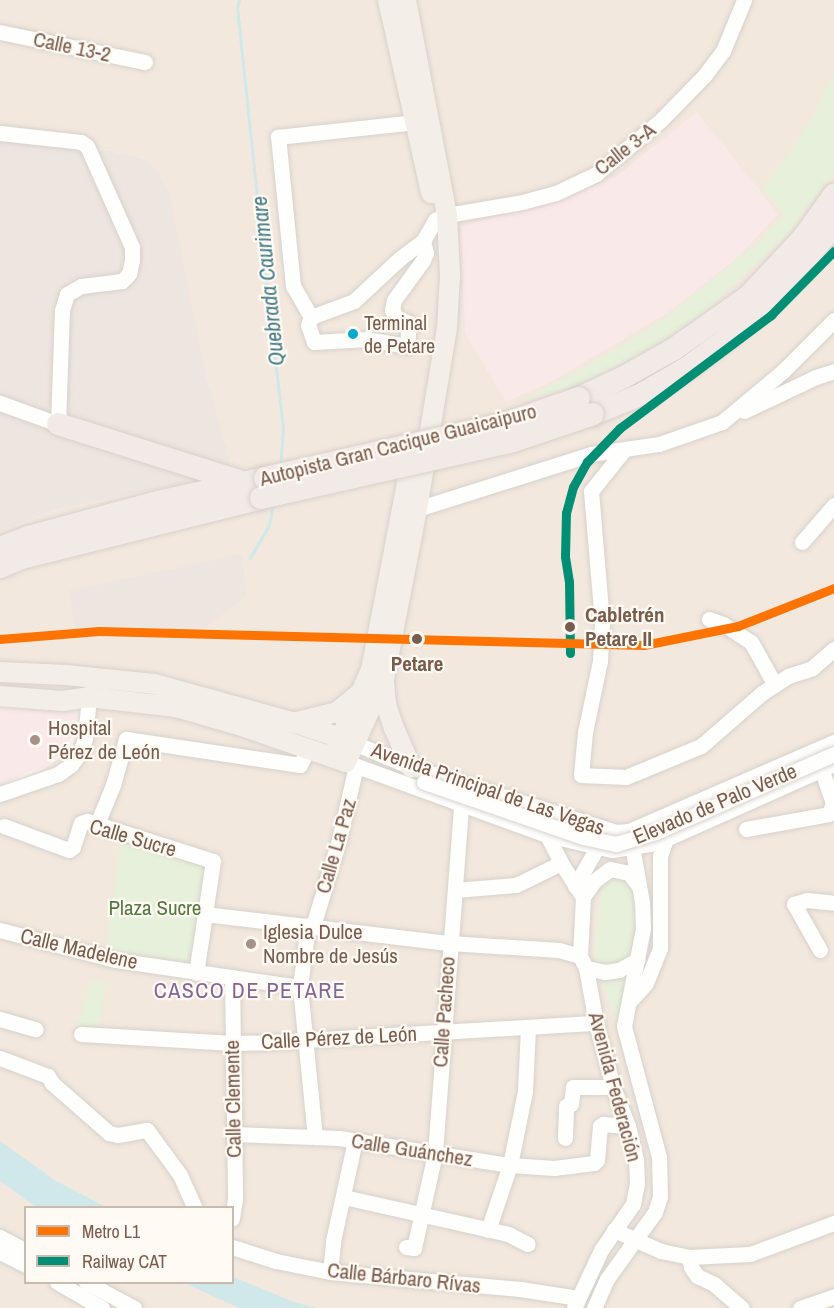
<!DOCTYPE html>
<html>
<head>
<meta charset="utf-8">
<style>
  body { margin:0 }
  #map { position:relative; width:834px; height:1308px; overflow:hidden; background:#f9f5f0; font-family:"Archivo Narrow",sans-serif }
  div>[style] { position:absolute }
  [style*='--x'] { left:calc(var(--x)*1px); top:calc(var(--y)*1px); width:calc(var(--w)*1px); rotate:calc(var(--a)*1deg) }
  .residential>* { inset:0; background:#f2e8de }
  .industrial>* { inset:0; background:#ede5e0 }
  .medical>* { inset:0; background:#fae9e9 }
  .green>* { inset:0; background:#e7f0db }
  .water>* { inset:0; background:#d0e8ea }
  .stream>* { height:3px; margin:-1.5px; padding:0 1.5px; transform-origin:1.5px; border-radius:1.5px; background:#d0e8ea }
  .roads { filter:drop-shadow(0 0 2px #d7d1cb) drop-shadow(0 0 2px #d7d1cb) }
  .minor>* { height:15px; margin:-7.5px; padding:0 7.5px; transform-origin:7.5px; border-radius:7.5px; background:#fefefd }
  .major>* { height:20px; margin:-10px; padding:0 10px; transform-origin:10px; border-radius:10px; background:#f3eee8 }
  .highway>* { height:22px; margin:-11px; padding:0 11px; transform-origin:11px; border-radius:11px; background:#f2eae7 }
  .bridges { filter:drop-shadow(0 0 2px #d7d1cb) drop-shadow(0 0 2px #d7d1cb) }
  .minor-bridge>* { height:15px; margin:-7.5px; padding:0 7.5px; transform-origin:7.5px; border-radius:7.5px; background:#fefefd }
  .highway-bridge>* { height:22px; margin:-11px; padding:0 11px; transform-origin:11px; border-radius:11px; background:#f2eae7 }
  .rail-1>* { height:9px; margin:-4.5px; padding:0 4.5px; transform-origin:4.5px; border-radius:4.5px; background:#008f75 }
  .metro-1>* { height:9px; margin:-4.5px; padding:0 4.5px; transform-origin:4.5px; border-radius:4.5px; background:#ff7400 }
  .dots>* { width:16px; height:16px; translate:-50% -50%; box-sizing:border-box; border:3px solid #fffaf3; border-radius:50% }
  span { translate:-50% -50%; white-space:nowrap; text-align:center; line-height:1.15; -webkit-text-stroke:4.5px #fffaf3; paint-order:stroke }
  .bus-label { font-size:20px; color:#7a5c4d }
  .left { translate:0 -50%; text-align:left }
  .street-label { font-size:21px; color:#7a5c4d }
  .stop-label { font-size:21px; color:#7a5c4d; font-weight:700 }
  .poi-label { font-size:21px; color:#7a5c4d }
  .park-label { font-size:21px; color:#537a41 }
  .water-label { font-size:22px; color:#437c86; font-style:italic }
  .neighbourhood-label { font-size:22px; color:#846695; letter-spacing:1.5px }
  .legend { position:absolute; left:24px; top:1206px; width:210px; height:78px; box-sizing:border-box; background:#fffaf3; border:2px solid #cabbb1; margin:0; padding:8px 10px; list-style:none; font-size:18px; color:#7a5c4d }
  .legend li { display:flex; align-items:center; gap:12px; height:30px }
  .legend b { width:30px; border:2px solid #cabbb1 }
</style>
</head>
<body>
<div id="map">
  <div class="residential">
    <div style="clip-path:polygon(evenodd,0 0,834px 0,834px 1308px,0 1308px,0 787px,34px 776px,69px 751px,80px 733px,83px 703px,0 697px,0 531px,55px 510px,233px 473px,145px 159px,111px 151px,0 135px,0 0,26px 1208px,232px 1208px,232px 1282px,26px 1282px,26px 1208px)"></div>
  </div>
  <div class="industrial">
    <div style="clip-path:polygon(0 135px,111px 151px,145px 159px,158px 172px,169px 191px,205px 371px,233px 473px,55px 510px,0 531px)"></div>
    <div style="clip-path:polygon(242px 554px,246px 597px,189px 640px,76px 634px,69px 591px)"></div>
  </div>
  <div class="medical">
    <div style="clip-path:polygon(697px 112px,778px 214px,738px 257px,669px 312px,549px 383px,506px 402px,465px 333px,461px 226px,549px 203px,616px 177px)"></div>
    <div style="clip-path:polygon(0 708px,77px 711px,74px 732px,65px 749px,46px 767px,27px 772px,0 786px)"></div>
  </div>
  <div class="green">
    <div style="clip-path:polygon(834px 72px,834px 174px,781px 242px,701px 315px,642px 356px,585px 383px,520px 402px,603px 357px,663px 319px,759px 242px,784px 214px,762px 189px,787px 158px,814px 114px)"></div>
    <div style="clip-path:polygon(120px 842px,206px 867px,189px 968px,106px 952px)"></div>
    <div style="clip-path:polygon(622px 873px,635px 887px,636px 922px,628px 981px,618px 1025px,593px 955px,602px 887px,607px 877px)"></div>
    <div style="clip-path:polygon(93px 977px,96px 981px,106px 983px,99px 1027px,77px 1026px)"></div>
  </div>
  <div class="water">
    <div style="clip-path:polygon(0 1141px,56px 1181px,106px 1207px,36px 1207px,0 1181px)"></div>
    <div style="clip-path:polygon(233px 1277px,294px 1302px,316px 1308px,239px 1308px,184px 1283px,232px 1282px)"></div>
  </div>
  <div class="stream">
    <div style="--x:239;--y:0;--w:7;--a:106"></div>
    <div style="--x:237;--y:7;--w:314;--a:84"></div>
    <div style="--x:270;--y:319;--w:109;--a:83.1"></div>
    <div style="--x:283;--y:427;--w:39;--a:94"></div>
    <div style="--x:250;--y:558;--w:38;--a:-60"></div>
    <div style="--x:269;--y:525;--w:20;--a:-79"></div>
  </div>
  <div class="roads">
    <div class="minor">
      <div style="--x:0;--y:32;--w:148;--a:11.7"></div>
      <div style="--x:0;--y:133;--w:81;--a:6.3"></div>
      <div style="--x:81;--y:142;--w:7;--a:34"></div>
      <div style="--x:87;--y:146;--w:111;--a:66"></div>
      <div style="--x:132;--y:247;--w:13;--a:90"></div>
      <div style="--x:132;--y:260;--w:14;--a:102"></div>
      <div style="--x:129;--y:274;--w:10;--a:135"></div>
      <div style="--x:122;--y:281;--w:41;--a:173"></div>
      <div style="--x:81;--y:286;--w:16;--a:150"></div>
      <div style="--x:67;--y:294;--w:17;--a:107"></div>
      <div style="--x:62;--y:310;--w:114;--a:92"></div>
      <div style="--x:58;--y:424;--w:62;--a:-160.1"></div>
      <div style="--x:423;--y:241;--w:12;--a:76"></div>
      <div style="--x:426;--y:253;--w:8;--a:113"></div>
      <div style="--x:423;--y:260;--w:49;--a:125.9"></div>
      <div style="--x:394;--y:300;--w:10;--a:101"></div>
      <div style="--x:392;--y:310;--w:9;--a:58"></div>
      <div style="--x:397;--y:318;--w:13;--a:23"></div>
      <div style="--x:409;--y:323;--w:23;--a:95"></div>
      <div style="--x:407;--y:346;--w:40;--a:-170"></div>
      <div style="--x:368;--y:339;--w:54;--a:176.8"></div>
      <div style="--x:314;--y:342;--w:18;--a:-109"></div>
      <div style="--x:308;--y:325;--w:9;--a:-69"></div>
      <div style="--x:311;--y:317;--w:46;--a:-20.4"></div>
      <div style="--x:354;--y:301;--w:62;--a:-43"></div>
      <div style="--x:399;--y:259;--w:30;--a:-37"></div>
      <div style="--x:423;--y:241;--w:24;--a:-60"></div>
      <div style="--x:435;--y:220;--w:13;--a:-23"></div>
      <div style="--x:447;--y:215;--w:76;--a:-9.8"></div>
      <div style="--x:522;--y:202;--w:35;--a:-15"></div>
      <div style="--x:556;--y:193;--w:44;--a:-25.4"></div>
      <div style="--x:596;--y:174;--w:85;--a:-39.7"></div>
      <div style="--x:661;--y:120;--w:62;--a:-45.7"></div>
      <div style="--x:704;--y:76;--w:31;--a:-53"></div>
      <div style="--x:723;--y:51;--w:55;--a:-67.6"></div>
      <div style="--x:311;--y:317;--w:36;--a:-120"></div>
      <div style="--x:293;--y:286;--w:150;--a:-95.7"></div>
      <div style="--x:278;--y:137;--w:138;--a:-6.2"></div>
      <div style="--x:744;--y:411;--w:80;--a:-25.3"></div>
      <div style="--x:816;--y:377;--w:19;--a:-18"></div>
      <div style="--x:624;--y:450;--w:53;--a:128.8"></div>
      <div style="--x:591;--y:491;--w:132;--a:85.2"></div>
      <div style="--x:602;--y:623;--w:38;--a:93"></div>
      <div style="--x:600;--y:661;--w:73;--a:101.9"></div>
      <div style="--x:585;--y:732;--w:43;--a:95.3"></div>
      <div style="--x:581;--y:775;--w:45;--a:2.5"></div>
      <div style="--x:626;--y:777;--w:81;--a:-22.5"></div>
      <div style="--x:701;--y:746;--w:81;--a:-41"></div>
      <div style="--x:762;--y:693;--w:31;--a:-33"></div>
      <div style="--x:788;--y:676;--w:25;--a:-18"></div>
      <div style="--x:812;--y:668;--w:29;--a:-41"></div>
      <div style="--x:417;--y:509;--w:182;--a:-17.5"></div>
      <div style="--x:591;--y:454;--w:69;--a:-8.4"></div>
      <div style="--x:659;--y:444;--w:67;--a:-19.2"></div>
      <div style="--x:722;--y:422;--w:80;--a:-39.9"></div>
      <div style="--x:783;--y:371;--w:72;--a:-45"></div>
      <div style="--x:802;--y:542;--w:49;--a:-49.1"></div>
      <div style="--x:709;--y:619;--w:15;--a:20"></div>
      <div style="--x:723;--y:624;--w:33;--a:33"></div>
      <div style="--x:751;--y:642;--w:49;--a:60.8"></div>
      <div style="--x:354;--y:743;--w:62;--a:22.8"></div>
      <div style="--x:411;--y:767;--w:215;--a:17.6"></div>
      <div style="--x:616;--y:832;--w:13;--a:-4"></div>
      <div style="--x:629;--y:831;--w:223;--a:-23.5"></div>
      <div style="--x:346;--y:762;--w:214;--a:20"></div>
      <div style="--x:547;--y:835;--w:67;--a:13"></div>
      <div style="--x:612;--y:850;--w:38;--a:-9"></div>
      <div style="--x:650;--y:844;--w:17;--a:-17"></div>
      <div style="--x:666;--y:839;--w:184;--a:-24.1"></div>
      <div style="--x:0;--y:794;--w:61;--a:-19"></div>
      <div style="--x:58;--y:774;--w:16;--a:-35"></div>
      <div style="--x:71;--y:765;--w:16;--a:-55"></div>
      <div style="--x:80;--y:752;--w:14;--a:-69"></div>
      <div style="--x:85;--y:739;--w:42;--a:-84.6"></div>
      <div style="--x:97;--y:824;--w:42;--a:-67.7"></div>
      <div style="--x:113;--y:785;--w:48;--a:-74.2"></div>
      <div style="--x:126;--y:739;--w:176;--a:8.5"></div>
      <div style="--x:300;--y:765;--w:18;--a:-63"></div>
      <div style="--x:4;--y:826;--w:69;--a:20.3"></div>
      <div style="--x:69;--y:850;--w:5;--a:-37"></div>
      <div style="--x:73;--y:847;--w:25;--a:-72"></div>
      <div style="--x:81;--y:823;--w:6;--a:-18"></div>
      <div style="--x:87;--y:821;--w:132;--a:17.6"></div>
      <div style="--x:213;--y:861;--w:113;--a:98.6"></div>
      <div style="--x:746;--y:829;--w:84;--a:-10.2"></div>
      <div style="--x:829;--y:814;--w:12;--a:-70"></div>
      <div style="--x:833;--y:803;--w:36;--a:-109"></div>
      <div style="--x:547;--y:835;--w:31;--a:63"></div>
      <div style="--x:561;--y:863;--w:40;--a:57.1"></div>
      <div style="--x:575;--y:886;--w:54;--a:-60.1"></div>
      <div style="--x:455;--y:890;--w:61;--a:-4.7"></div>
      <div style="--x:516;--y:885;--w:50;--a:-26.1"></div>
      <div style="--x:205;--y:914;--w:247;--a:6.8"></div>
      <div style="--x:450;--y:943;--w:109;--a:3.7"></div>
      <div style="--x:559;--y:950;--w:22;--a:16"></div>
      <div style="--x:308;--y:925;--w:63;--a:97.4"></div>
      <div style="--x:300;--y:987;--w:151;--a:84.3"></div>
      <div style="--x:313;--y:926;--w:90;--a:-73.2"></div>
      <div style="--x:339;--y:840;--w:76;--a:-77.1"></div>
      <div style="--x:0;--y:930;--w:119;--a:14.6"></div>
      <div style="--x:115;--y:960;--w:187;--a:8.3"></div>
      <div style="--x:820;--y:950;--w:53;--a:-119.5"></div>
      <div style="--x:794;--y:904;--w:14;--a:-17"></div>
      <div style="--x:807;--y:900;--w:27;--a:6"></div>
      <div style="--x:586;--y:968;--w:19;--a:12"></div>
      <div style="--x:605;--y:972;--w:14;--a:-8"></div>
      <div style="--x:619;--y:970;--w:21;--a:-29"></div>
      <div style="--x:232;--y:977;--w:222;--a:89.2"></div>
      <div style="--x:235;--y:1199;--w:20;--a:99"></div>
      <div style="--x:629;--y:1002;--w:25;--a:-48"></div>
      <div style="--x:646;--y:983;--w:37;--a:-68"></div>
      <div style="--x:660;--y:949;--w:93;--a:-90"></div>
      <div style="--x:660;--y:856;--w:18;--a:-71"></div>
      <div style="--x:0;--y:1019;--w:37;--a:16"></div>
      <div style="--x:81;--y:1034;--w:152;--a:3.4"></div>
      <div style="--x:233;--y:1043;--w:39;--a:-1"></div>
      <div style="--x:272;--y:1042;--w:325;--a:-3.4"></div>
      <div style="--x:0;--y:1058;--w:51;--a:20.6"></div>
      <div style="--x:48;--y:1076;--w:8;--a:60"></div>
      <div style="--x:52;--y:1083;--w:76;--a:41.3"></div>
      <div style="--x:109;--y:1133;--w:9;--a:13"></div>
      <div style="--x:118;--y:1135;--w:29;--a:-10"></div>
      <div style="--x:147;--y:1130;--w:56;--a:53.7"></div>
      <div style="--x:180;--y:1175;--w:36;--a:66"></div>
      <div style="--x:233;--y:1134;--w:106;--a:2.2"></div>
      <div style="--x:339;--y:1138;--w:173;--a:9"></div>
      <div style="--x:510;--y:1165;--w:44;--a:3.9"></div>
      <div style="--x:554;--y:1168;--w:40;--a:-7.1"></div>
      <div style="--x:594;--y:1163;--w:4;--a:-45"></div>
      <div style="--x:597;--y:1160;--w:34;--a:-85"></div>
      <div style="--x:600;--y:1126;--w:4;--a:-34"></div>
      <div style="--x:603;--y:1124;--w:25;--a:5"></div>
      <div style="--x:565;--y:1138;--w:32;--a:-88"></div>
      <div style="--x:566;--y:1106;--w:5;--a:-22"></div>
      <div style="--x:571;--y:1104;--w:17;--a:-83"></div>
      <div style="--x:573;--y:1087;--w:40;--a:0"></div>
      <div style="--x:344;--y:1197;--w:168;--a:12.7"></div>
      <div style="--x:508;--y:1234;--w:22;--a:27"></div>
      <div style="--x:488;--y:1230;--w:69;--a:-71.3"></div>
      <div style="--x:510;--y:1165;--w:76;--a:-78.5"></div>
      <div style="--x:525;--y:1091;--w:63;--a:-87.3"></div>
      <div style="--x:614;--y:1230;--w:51;--a:24.1"></div>
      <div style="--x:661;--y:1251;--w:29;--a:12"></div>
      <div style="--x:689;--y:1257;--w:61;--a:-2.8"></div>
      <div style="--x:750;--y:1254;--w:90;--a:-20.3"></div>
      <div style="--x:0;--y:1237;--w:30;--a:28"></div>
      <div style="--x:232;--y:1247;--w:46;--a:17.7"></div>
      <div style="--x:276;--y:1261;--w:55;--a:11.5"></div>
      <div style="--x:330;--y:1272;--w:191;--a:5.1"></div>
      <div style="--x:520;--y:1289;--w:59;--a:8.8"></div>
      <div style="--x:406;--y:1247;--w:8;--a:7"></div>
      <div style="--x:414;--y:1248;--w:97;--a:-77.5"></div>
      <div style="--x:435;--y:1153;--w:348;--a:-85.7"></div>
      <div style="--x:0;--y:1252;--w:29;--a:27"></div>
      <div style="--x:689;--y:1257;--w:10;--a:79"></div>
      <div style="--x:691;--y:1267;--w:11;--a:56"></div>
      <div style="--x:697;--y:1276;--w:19;--a:25"></div>
      <div style="--x:714;--y:1284;--w:37;--a:41"></div>
      <div style="--x:330;--y:1272;--w:31;--a:-84"></div>
      <div style="--x:333;--y:1241;--w:103;--a:-77.7"></div>
      <div style="--x:57;--y:1282;--w:52;--a:30"></div>
      <div style="--x:86;--y:1282;--w:55;--a:28.4"></div>
      <div style="--x:574;--y:1308;--w:64;--a:-65"></div>
      <div style="--x:601;--y:1250;--w:56;--a:-55.2"></div>
      <div style="--x:633;--y:1204;--w:20;--a:-79"></div>
      <div style="--x:637;--y:1184;--w:24;--a:-92"></div>
      <div style="--x:636;--y:1160;--w:35;--a:-103"></div>
      <div style="--x:628;--y:1126;--w:42;--a:-111"></div>
      <div style="--x:613;--y:1087;--w:66;--a:-104.9"></div>
      <div style="--x:596;--y:1023;--w:56;--a:-100.3"></div>
      <div style="--x:586;--y:968;--w:13;--a:-117"></div>
      <div style="--x:580;--y:956;--w:59;--a:-87.1"></div>
      <div style="--x:583;--y:897;--w:19;--a:-55"></div>
      <div style="--x:594;--y:881;--w:20;--a:-37"></div>
      <div style="--x:610;--y:869;--w:19;--a:12"></div>
      <div style="--x:629;--y:873;--w:15;--a:53"></div>
      <div style="--x:594;--y:1308;--w:32;--a:-66"></div>
      <div style="--x:607;--y:1279;--w:82;--a:-54.4"></div>
      <div style="--x:655;--y:1212;--w:16;--a:-72"></div>
      <div style="--x:660;--y:1197;--w:40;--a:-91.4"></div>
      <div style="--x:659;--y:1157;--w:136;--a:-105"></div>
      <div style="--x:624;--y:1026;--w:100;--a:-79"></div>
      <div style="--x:643;--y:928;--w:26;--a:-92"></div>
      <div style="--x:642;--y:902;--w:63;--a:-100.1"></div>
      <div style="--x:800;--y:1308;--w:36;--a:-19"></div>
    </div>
    <div class="major">
      <div style="--x:388;--y:0;--w:198;--a:77.4"></div>
      <div style="--x:0;--y:672;--w:66;--a:2.6"></div>
      <div style="--x:66;--y:675;--w:88;--a:5.8"></div>
      <div style="--x:154;--y:684;--w:147;--a:15.4"></div>
      <div style="--x:296;--y:723;--w:59;--a:18.7"></div>
      <div style="--x:384;--y:681;--w:23;--a:85"></div>
      <div style="--x:386;--y:704;--w:25;--a:72"></div>
      <div style="--x:394;--y:728;--w:43;--a:66.4"></div>
      <div style="--x:0;--y:696;--w:62;--a:4.6"></div>
      <div style="--x:62;--y:701;--w:27;--a:-8"></div>
      <div style="--x:89;--y:697;--w:88;--a:6.6"></div>
      <div style="--x:176;--y:707;--w:69;--a:16.1"></div>
      <div style="--x:242;--y:726;--w:110;--a:19.1"></div>
      <div style="--x:346;--y:762;--w:91;--a:-65.4"></div>
      <div style="--x:384;--y:679;--w:173;--a:-79"></div>
      <div style="--x:417;--y:509;--w:183;--a:-80.6"></div>
      <div style="--x:447;--y:328;--w:52;--a:-86.7"></div>
      <div style="--x:450;--y:276;--w:61;--a:-92.8"></div>
      <div style="--x:447;--y:215;--w:219;--a:-100.8"></div>
      <div style="--x:297;--y:722;--w:41;--a:-14"></div>
      <div style="--x:337;--y:712;--w:28;--a:-39"></div>
      <div style="--x:332;--y:757;--w:95;--a:-65.9"></div>
      <div style="--x:371;--y:670;--w:223;--a:-79.1"></div>
    </div>
    <div class="highway">
      <div style="--x:579;--y:398;--w:50;--a:-25"></div>
      <div style="--x:624;--y:377;--w:57;--a:-29.2"></div>
      <div style="--x:674;--y:349;--w:92;--a:-35.2"></div>
      <div style="--x:749;--y:296;--w:81;--a:-47"></div>
      <div style="--x:804;--y:237;--w:52;--a:-54.5"></div>
      <div style="--x:593;--y:414;--w:51;--a:-22"></div>
      <div style="--x:640;--y:395;--w:54;--a:-29.9"></div>
      <div style="--x:687;--y:368;--w:49;--a:-36.6"></div>
      <div style="--x:726;--y:339;--w:83;--a:-42.6"></div>
      <div style="--x:787;--y:283;--w:75;--a:-51"></div>
      <div style="--x:58;--y:424;--w:193;--a:17.5"></div>
      <div style="--x:0;--y:548;--w:30;--a:-21"></div>
      <div style="--x:28;--y:537;--w:135;--a:-15.1"></div>
      <div style="--x:158;--y:502;--w:110;--a:-12.6"></div>
      <div style="--x:0;--y:567;--w:23;--a:-23"></div>
      <div style="--x:21;--y:558;--w:247;--a:-14"></div>
    </div>
  </div>
  <div class="bridges">
    <div class="minor-bridge">
      <div style="--x:424;--y:782;--w:168;--a:19.1"></div>
      <div style="--x:583;--y:837;--w:34;--a:12"></div>
      <div style="--x:616;--y:844;--w:42;--a:-16.7"></div>
      <div style="--x:656;--y:832;--w:194;--a:-23.7"></div>
    </div>
    <div class="highway-bridge">
      <div style="--x:265;--y:478;--w:248;--a:-12.8"></div>
      <div style="--x:507;--y:423;--w:76;--a:-19.1"></div>
      <div style="--x:261;--y:498;--w:258;--a:-12.7"></div>
      <div style="--x:513;--y:441;--w:84;--a:-18.6"></div>
    </div>
  </div>
  <div class="rail-1">
    <div style="--x:570;--y:653;--w:71;--a:-90.8"></div>
    <div style="--x:569;--y:582;--w:26;--a:-99"></div>
    <div style="--x:565;--y:556;--w:43;--a:-88.7"></div>
    <div style="--x:566;--y:513;--w:27;--a:-75"></div>
    <div style="--x:573;--y:487;--w:29;--a:-61"></div>
    <div style="--x:587;--y:462;--w:47;--a:-45.9"></div>
    <div style="--x:620;--y:428;--w:189;--a:-36.8"></div>
    <div style="--x:771;--y:315;--w:90;--a:-45.5"></div>
  </div>
  <div class="metro-1">
    <div style="--x:0;--y:639;--w:99;--a:-4.6"></div>
    <div style="--x:99;--y:631;--w:545;--a:1.47"></div>
    <div style="--x:644;--y:645;--w:96;--a:-11.4"></div>
    <div style="--x:738;--y:626;--w:103;--a:-21.6"></div>
  </div>
  <div class="dots">
    <div style="left:353px;top:334px;background:#00a9ce"></div>
    <div style="left:570px;top:627px;background:#7a5c4d"></div>
    <div style="left:417px;top:639px;background:#7a5c4d"></div>
    <div style="left:35px;top:740px;background:#a69286"></div>
    <div style="left:251px;top:944px;background:#a69286"></div>
  </div>
  <div class="bus-label">
    <span class="left" style="left:364px;top:334px">Terminal<br>de Petare</span>
  </div>
  <div class="street-label">
    <span style="left:72px;top:47px;rotate:12deg">Calle 13-2</span>
    <span style="left:625px;top:149px;rotate:-38deg">Calle 3-A</span>
    <span style="left:398px;top:445px;rotate:-14deg">Autopista Gran Cacique Guaicaipuro</span>
    <span style="left:488px;top:789px;rotate:19deg">Avenida Principal de Las Vegas</span>
    <span style="left:715px;top:804px;rotate:-23deg">Elevado de Palo Verde</span>
    <span style="left:133px;top:838px;rotate:16deg">Calle Sucre</span>
    <span style="left:336px;top:846px;rotate:-74deg">Calle La Paz</span>
    <span style="left:79px;top:949px;rotate:13deg">Calle Madelene</span>
    <span style="left:444px;top:1012px;rotate:-86deg">Calle Pacheco</span>
    <span style="left:339px;top:1038px;rotate:-3deg">Calle Pérez de León</span>
    <span style="left:615px;top:1087px;rotate:75deg">Avenida Federación</span>
    <span style="left:233px;top:1099px;rotate:-91deg">Calle Clemente</span>
    <span style="left:412px;top:1150px;rotate:9deg">Calle Guánchez</span>
    <span style="left:404px;top:1278px;rotate:6deg">Calle Bárbaro Rívas</span>
  </div>
  <div class="stop-label">
    <span class="left" style="left:585px;top:627px">Cabletrén<br>Petare II</span>
    <span style="left:417px;top:664px">Petare</span>
  </div>
  <div class="poi-label">
    <span class="left" style="left:48px;top:740px">Hospital<br>Pérez de León</span>
    <span class="left" style="left:263px;top:944px">Iglesia Dulce<br>Nombre de Jesús</span>
  </div>
  <div class="park-label">
    <span style="left:155px;top:908px">Plaza Sucre</span>
  </div>
  <div class="water-label">
    <span style="left:268px;top:281px;rotate:-96deg">Quebrada Caurimare</span>
  </div>
  <div class="neighbourhood-label">
    <span style="left:250px;top:991px">CASCO DE PETARE</span>
  </div>
  <ul class="legend">
  <li><b style="height:8px;background:#ff7400"></b>Metro L1</li>
  <li><b style="height:8px;background:#008f75"></b>Railway CAT</li>
  </ul>
</div>
</body>
</html>
